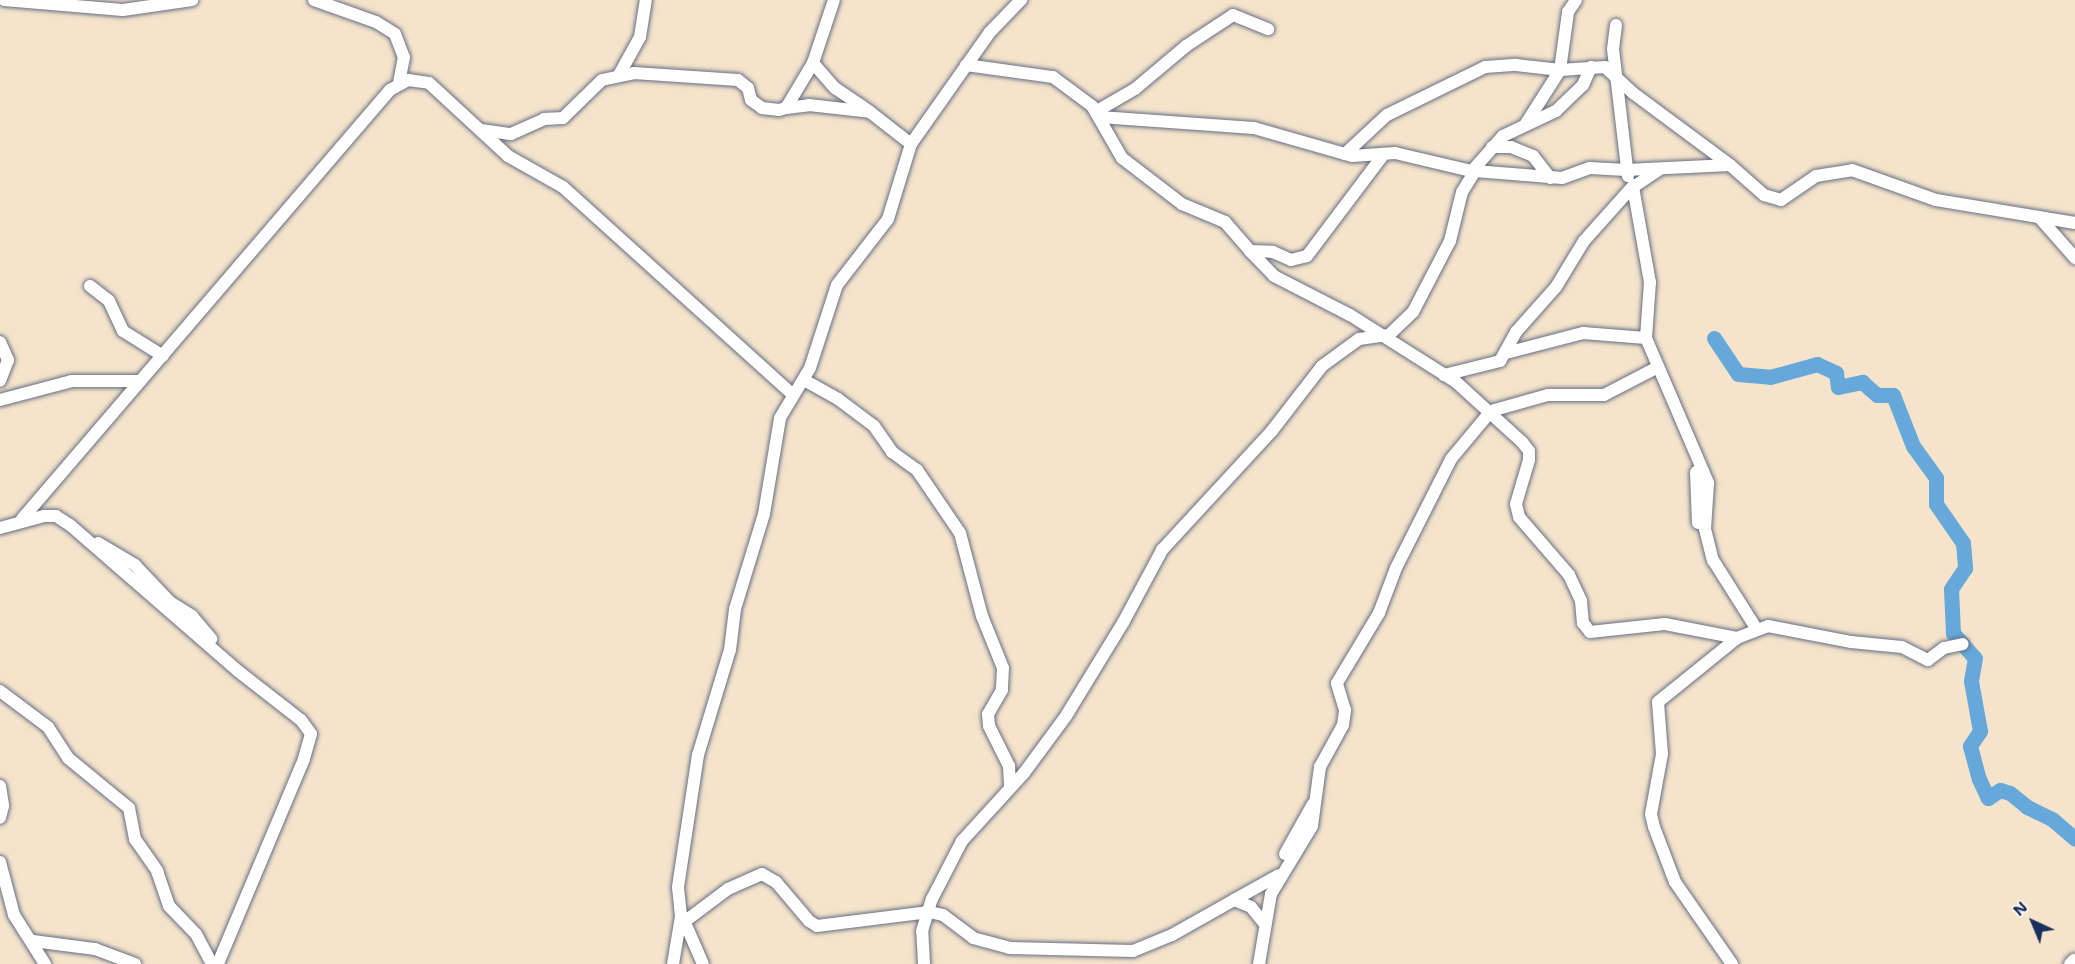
<!DOCTYPE html>
<html>
<head>
<meta charset="utf-8">
<style>
  body { margin:0 }
  #map { position:relative; width:2075px; height:964px; overflow:hidden; background:#f5e4cb; font-family:"Shantell Sans",sans-serif }
  div>[style] { position:absolute }
  [style*='--x'] { left:calc(var(--x)*1px); top:calc(var(--y)*1px); width:calc(var(--w)*1px); rotate:calc(var(--a)*1deg) }
  .river>* { height:15px; margin:-7.5px; padding:0 7.5px; transform-origin:7.5px; border-radius:7.5px; background:#65a8d9 }
  .roads { filter:drop-shadow(0 0 2px #676e84) drop-shadow(0 0 2px #676e84) }
  .minor>* { height:12px; margin:-6px; padding:0 6px; transform-origin:6px; border-radius:6px; background:#fff }
  span { translate:-50% -50%; white-space:nowrap; text-align:center; line-height:1.15; -webkit-text-stroke:5px #fbf7ec; paint-order:stroke }
  .north { position:absolute; left:2003px; top:892px; width:60px; height:60px; -webkit-text-stroke:4px #fbf7ec; paint-order:stroke; rotate:316deg; font-size:16px; font-weight:700; line-height:24px; text-align:center; color:#1b2f5e }
  .north::after { content:''; display:block; margin:auto; width:21px; height:27px; background:#1b2f5e; clip-path:polygon(50% 0,100% 100%,50% 72%,0 100%) }
</style>
</head>
<body>
<div id="map">
  <div class="river">
    <div style="--x:1714;--y:338;--w:43;--a:56.3"></div>
    <div style="--x:1738;--y:374;--w:32;--a:5"></div>
    <div style="--x:1770;--y:377;--w:49;--a:-15.5"></div>
    <div style="--x:1817;--y:364;--w:21;--a:25"></div>
    <div style="--x:1836;--y:373;--w:14;--a:82"></div>
    <div style="--x:1838;--y:387;--w:25;--a:-12"></div>
    <div style="--x:1862;--y:382;--w:20;--a:41"></div>
    <div style="--x:1877;--y:395;--w:16;--a:0"></div>
    <div style="--x:1893;--y:395;--w:55;--a:68.6"></div>
    <div style="--x:1913;--y:446;--w:39;--a:54"></div>
    <div style="--x:1936;--y:478;--w:26;--a:90"></div>
    <div style="--x:1936;--y:504;--w:47;--a:55.3"></div>
    <div style="--x:1963;--y:543;--w:25;--a:85"></div>
    <div style="--x:1965;--y:568;--w:25;--a:124"></div>
    <div style="--x:1951;--y:589;--w:44;--a:87.4"></div>
    <div style="--x:1953;--y:633;--w:33;--a:49"></div>
    <div style="--x:1975;--y:658;--w:23;--a:100"></div>
    <div style="--x:1971;--y:681;--w:51;--a:79.8"></div>
    <div style="--x:1980;--y:731;--w:18;--a:124"></div>
    <div style="--x:1970;--y:746;--w:34;--a:75"></div>
    <div style="--x:1979;--y:779;--w:21;--a:65"></div>
    <div style="--x:1988;--y:798;--w:14;--a:-34"></div>
    <div style="--x:2000;--y:790;--w:10;--a:17"></div>
    <div style="--x:2010;--y:793;--w:22;--a:39"></div>
    <div style="--x:2027;--y:807;--w:28;--a:26"></div>
    <div style="--x:2052;--y:819;--w:30;--a:41"></div>
  </div>
  <div class="roads">
    <div class="minor">
      <div style="--x:4;--y:0;--w:119;--a:4.8"></div>
      <div style="--x:123;--y:10;--w:70;--a:-8.2"></div>
      <div style="--x:314;--y:0;--w:66;--a:19.5"></div>
      <div style="--x:376;--y:22;--w:22;--a:32"></div>
      <div style="--x:395;--y:34;--w:25;--a:69"></div>
      <div style="--x:404;--y:57;--w:25;--a:101"></div>
      <div style="--x:1616;--y:25;--w:24;--a:97"></div>
      <div style="--x:1613;--y:49;--w:128;--a:83.3"></div>
      <div style="--x:813;--y:63;--w:33;--a:49"></div>
      <div style="--x:835;--y:88;--w:41;--a:34.1"></div>
      <div style="--x:966;--y:65;--w:88;--a:7.9"></div>
      <div style="--x:1053;--y:77;--w:49;--a:36.6"></div>
      <div style="--x:1092;--y:106;--w:60;--a:60"></div>
      <div style="--x:1122;--y:158;--w:76;--a:37.5"></div>
      <div style="--x:1182;--y:204;--w:47;--a:22.7"></div>
      <div style="--x:1225;--y:222;--w:38;--a:49"></div>
      <div style="--x:1250;--y:251;--w:23;--a:2"></div>
      <div style="--x:1273;--y:252;--w:20;--a:24"></div>
      <div style="--x:1291;--y:260;--w:16;--a:-14"></div>
      <div style="--x:1307;--y:256;--w:128;--a:-53"></div>
      <div style="--x:619;--y:75;--w:43;--a:-61.1"></div>
      <div style="--x:640;--y:37;--w:37;--a:-81"></div>
      <div style="--x:786;--y:108;--w:23;--a:-7"></div>
      <div style="--x:809;--y:105;--w:61;--a:6.5"></div>
      <div style="--x:870;--y:112;--w:52;--a:38"></div>
      <div style="--x:1097;--y:111;--w:44;--a:-30.1"></div>
      <div style="--x:1135;--y:89;--w:67;--a:-40.1"></div>
      <div style="--x:1186;--y:46;--w:56;--a:-33.4"></div>
      <div style="--x:1233;--y:15;--w:38;--a:22"></div>
      <div style="--x:1100;--y:117;--w:154;--a:4.1"></div>
      <div style="--x:1254;--y:128;--w:102;--a:15.9"></div>
      <div style="--x:1352;--y:156;--w:43;--a:-4"></div>
      <div style="--x:1395;--y:153;--w:79;--a:13.2"></div>
      <div style="--x:1472;--y:171;--w:47;--a:-48.5"></div>
      <div style="--x:1503;--y:136;--w:59;--a:-25.3"></div>
      <div style="--x:1556;--y:111;--w:37;--a:-44"></div>
      <div style="--x:1583;--y:85;--w:20;--a:-66"></div>
      <div style="--x:1525;--y:125;--w:65;--a:-57.5"></div>
      <div style="--x:1560;--y:70;--w:59;--a:-82.1"></div>
      <div style="--x:1568;--y:12;--w:14;--a:-56"></div>
      <div style="--x:481;--y:130;--w:30;--a:8"></div>
      <div style="--x:511;--y:134;--w:36;--a:-24"></div>
      <div style="--x:544;--y:119;--w:19;--a:-3"></div>
      <div style="--x:563;--y:118;--w:54;--a:-44.3"></div>
      <div style="--x:602;--y:80;--w:33;--a:-12"></div>
      <div style="--x:634;--y:73;--w:104;--a:3.9"></div>
      <div style="--x:738;--y:80;--w:13;--a:39"></div>
      <div style="--x:748;--y:88;--w:12;--a:76"></div>
      <div style="--x:751;--y:100;--w:14;--a:36"></div>
      <div style="--x:762;--y:108;--w:17;--a:7"></div>
      <div style="--x:779;--y:110;--w:7;--a:-16"></div>
      <div style="--x:786;--y:108;--w:52;--a:-59"></div>
      <div style="--x:813;--y:63;--w:66;--a:-71.6"></div>
      <div style="--x:1492;--y:147;--w:19;--a:0"></div>
      <div style="--x:1511;--y:147;--w:24;--a:22"></div>
      <div style="--x:1533;--y:156;--w:28;--a:52"></div>
      <div style="--x:1345;--y:154;--w:57;--a:-42.9"></div>
      <div style="--x:1387;--y:115;--w:109;--a:-26.1"></div>
      <div style="--x:1485;--y:67;--w:31;--a:-4"></div>
      <div style="--x:1516;--y:65;--w:44;--a:6.5"></div>
      <div style="--x:1560;--y:70;--w:45;--a:-3.8"></div>
      <div style="--x:1605;--y:67;--w:38;--a:43"></div>
      <div style="--x:1633;--y:93;--w:121;--a:36.6"></div>
      <div style="--x:1660;--y:169;--w:32;--a:146"></div>
      <div style="--x:1633;--y:187;--w:97;--a:79.9"></div>
      <div style="--x:1650;--y:282;--w:56;--a:94.1"></div>
      <div style="--x:1646;--y:338;--w:158;--a:66.8"></div>
      <div style="--x:1708;--y:483;--w:46;--a:93.7"></div>
      <div style="--x:1705;--y:529;--w:32;--a:76"></div>
      <div style="--x:1713;--y:560;--w:80;--a:57.7"></div>
      <div style="--x:2039;--y:217;--w:55;--a:48.7"></div>
      <div style="--x:1250;--y:251;--w:35;--a:46"></div>
      <div style="--x:1274;--y:276;--w:85;--a:27.2"></div>
      <div style="--x:1350;--y:315;--w:125;--a:32.3"></div>
      <div style="--x:1456;--y:382;--w:89;--a:42.3"></div>
      <div style="--x:1522;--y:442;--w:11;--a:52"></div>
      <div style="--x:1529;--y:451;--w:9;--a:90"></div>
      <div style="--x:1529;--y:460;--w:46;--a:106.5"></div>
      <div style="--x:1516;--y:504;--w:13;--a:77"></div>
      <div style="--x:1519;--y:517;--w:77;--a:49.2"></div>
      <div style="--x:1569;--y:575;--w:29;--a:65"></div>
      <div style="--x:1581;--y:601;--w:22;--a:85"></div>
      <div style="--x:1583;--y:623;--w:11;--a:52"></div>
      <div style="--x:1590;--y:632;--w:75;--a:-6.1"></div>
      <div style="--x:1665;--y:624;--w:73;--a:11"></div>
      <div style="--x:90;--y:286;--w:24;--a:38"></div>
      <div style="--x:109;--y:301;--w:33;--a:65"></div>
      <div style="--x:123;--y:331;--w:47;--a:32"></div>
      <div style="--x:0;--y:342;--w:20;--a:66"></div>
      <div style="--x:8;--y:360;--w:22;--a:111"></div>
      <div style="--x:1506;--y:353;--w:80;--a:-14.6"></div>
      <div style="--x:1583;--y:333;--w:63;--a:4.5"></div>
      <div style="--x:1444;--y:375;--w:58;--a:-14"></div>
      <div style="--x:1500;--y:361;--w:33;--a:-61"></div>
      <div style="--x:1516;--y:332;--w:60;--a:-48.4"></div>
      <div style="--x:1556;--y:287;--w:54;--a:-58.7"></div>
      <div style="--x:1584;--y:241;--w:75;--a:-48.2"></div>
      <div style="--x:804;--y:380;--w:39;--a:29"></div>
      <div style="--x:838;--y:399;--w:45;--a:36.9"></div>
      <div style="--x:874;--y:426;--w:32;--a:55"></div>
      <div style="--x:892;--y:452;--w:31;--a:36"></div>
      <div style="--x:917;--y:470;--w:76;--a:55.7"></div>
      <div style="--x:960;--y:533;--w:86;--a:75.2"></div>
      <div style="--x:982;--y:616;--w:56;--a:68"></div>
      <div style="--x:1003;--y:668;--w:22;--a:93"></div>
      <div style="--x:1002;--y:690;--w:28;--a:120"></div>
      <div style="--x:988;--y:714;--w:12;--a:85"></div>
      <div style="--x:989;--y:726;--w:45;--a:63.4"></div>
      <div style="--x:1009;--y:766;--w:20;--a:87"></div>
      <div style="--x:0;--y:400;--w:74;--a:-14.8"></div>
      <div style="--x:72;--y:381;--w:68;--a:0"></div>
      <div style="--x:1696;--y:472;--w:51;--a:87.8"></div>
      <div style="--x:22;--y:519;--w:565;--a:-49.38"></div>
      <div style="--x:390;--y:90;--w:21;--a:-29"></div>
      <div style="--x:408;--y:80;--w:21;--a:8"></div>
      <div style="--x:429;--y:83;--w:108;--a:42.7"></div>
      <div style="--x:508;--y:156;--w:63;--a:29.4"></div>
      <div style="--x:563;--y:187;--w:310;--a:42.1"></div>
      <div style="--x:0;--y:528;--w:46;--a:-15.3"></div>
      <div style="--x:44;--y:516;--w:12;--a:0"></div>
      <div style="--x:56;--y:516;--w:17;--a:33"></div>
      <div style="--x:70;--y:525;--w:223;--a:41"></div>
      <div style="--x:238;--y:671;--w:80;--a:37.9"></div>
      <div style="--x:301;--y:720;--w:17;--a:54"></div>
      <div style="--x:311;--y:734;--w:26;--a:106"></div>
      <div style="--x:304;--y:759;--w:222;--a:112.8"></div>
      <div style="--x:98;--y:543;--w:43;--a:30.7"></div>
      <div style="--x:135;--y:565;--w:51;--a:46.6"></div>
      <div style="--x:170;--y:602;--w:26;--a:32"></div>
      <div style="--x:192;--y:616;--w:30;--a:50"></div>
      <div style="--x:0;--y:691;--w:60;--a:36.9"></div>
      <div style="--x:48;--y:727;--w:37;--a:57"></div>
      <div style="--x:68;--y:758;--w:79;--a:39.3"></div>
      <div style="--x:129;--y:808;--w:32;--a:79"></div>
      <div style="--x:135;--y:839;--w:39;--a:55"></div>
      <div style="--x:157;--y:871;--w:37;--a:71"></div>
      <div style="--x:169;--y:906;--w:39;--a:46"></div>
      <div style="--x:196;--y:934;--w:34;--a:62"></div>
      <div style="--x:0;--y:786;--w:20;--a:81"></div>
      <div style="--x:3;--y:806;--w:12;--a:104"></div>
      <div style="--x:1285;--y:854;--w:57;--a:-60.8"></div>
      <div style="--x:0;--y:862;--w:55;--a:75.2"></div>
      <div style="--x:14;--y:915;--w:58;--a:57.7"></div>
      <div style="--x:1234;--y:900;--w:51;--a:-29.1"></div>
      <div style="--x:682;--y:916;--w:52;--a:66.4"></div>
      <div style="--x:684;--y:922;--w:55;--a:-36.9"></div>
      <div style="--x:728;--y:889;--w:37;--a:-24"></div>
      <div style="--x:762;--y:874;--w:16;--a:30"></div>
      <div style="--x:776;--y:882;--w:51;--a:49.8"></div>
      <div style="--x:809;--y:921;--w:9;--a:32"></div>
      <div style="--x:817;--y:926;--w:113;--a:-7.1"></div>
      <div style="--x:929;--y:912;--w:14;--a:12"></div>
      <div style="--x:943;--y:915;--w:38;--a:37"></div>
      <div style="--x:973;--y:938;--w:38;--a:15"></div>
      <div style="--x:1010;--y:948;--w:123;--a:1.4"></div>
      <div style="--x:1133;--y:951;--w:42;--a:-22.3"></div>
      <div style="--x:1172;--y:935;--w:71;--a:-29.4"></div>
      <div style="--x:1234;--y:900;--w:18;--a:22"></div>
      <div style="--x:1251;--y:907;--w:21;--a:51"></div>
      <div style="--x:33;--y:941;--w:63;--a:7.4"></div>
      <div style="--x:95;--y:949;--w:43;--a:20.6"></div>
      <div style="--x:673;--y:964;--w:49;--a:-80.5"></div>
      <div style="--x:681;--y:916;--w:29;--a:-96"></div>
      <div style="--x:678;--y:887;--w:134;--a:-81.4"></div>
      <div style="--x:698;--y:755;--w:110;--a:-73.1"></div>
      <div style="--x:730;--y:650;--w:41;--a:-83"></div>
      <div style="--x:735;--y:609;--w:99;--a:-73"></div>
      <div style="--x:764;--y:514;--w:97;--a:-80.5"></div>
      <div style="--x:780;--y:418;--w:58;--a:-59"></div>
      <div style="--x:810;--y:368;--w:87;--a:-72"></div>
      <div style="--x:837;--y:285;--w:83;--a:-52.3"></div>
      <div style="--x:888;--y:219;--w:78;--a:-73"></div>
      <div style="--x:911;--y:144;--w:137;--a:-54.8"></div>
      <div style="--x:990;--y:32;--w:45;--a:-45.9"></div>
      <div style="--x:924;--y:964;--w:33;--a:-93"></div>
      <div style="--x:922;--y:931;--w:34;--a:-73"></div>
      <div style="--x:932;--y:899;--w:65;--a:-62.7"></div>
      <div style="--x:962;--y:841;--w:92;--a:-47.6"></div>
      <div style="--x:1024;--y:773;--w:71;--a:-53.6"></div>
      <div style="--x:1066;--y:716;--w:111;--a:-58.6"></div>
      <div style="--x:1124;--y:621;--w:81;--a:-61.8"></div>
      <div style="--x:1162;--y:550;--w:161;--a:-47.3"></div>
      <div style="--x:1271;--y:432;--w:83;--a:-52.3"></div>
      <div style="--x:1322;--y:366;--w:46;--a:-36.1"></div>
      <div style="--x:1359;--y:339;--w:30;--a:-8"></div>
      <div style="--x:1389;--y:335;--w:33;--a:-44"></div>
      <div style="--x:1413;--y:312;--w:80;--a:-62.5"></div>
      <div style="--x:1450;--y:241;--w:50;--a:-76.2"></div>
      <div style="--x:1462;--y:192;--w:25;--a:-58"></div>
      <div style="--x:1475;--y:171;--w:87;--a:4.6"></div>
      <div style="--x:1562;--y:178;--w:30;--a:-20"></div>
      <div style="--x:1590;--y:168;--w:36;--a:3"></div>
      <div style="--x:1626;--y:170;--w:104;--a:-2.8"></div>
      <div style="--x:1730;--y:165;--w:45;--a:41.4"></div>
      <div style="--x:1764;--y:195;--w:18;--a:16"></div>
      <div style="--x:1781;--y:200;--w:42;--a:-34.4"></div>
      <div style="--x:1816;--y:176;--w:36;--a:-9"></div>
      <div style="--x:1852;--y:170;--w:89;--a:19.7"></div>
      <div style="--x:1936;--y:200;--w:141;--a:9.4"></div>
      <div style="--x:1259;--y:964;--w:71;--a:-80.3"></div>
      <div style="--x:1271;--y:894;--w:79;--a:-58.9"></div>
      <div style="--x:1312;--y:826;--w:60;--a:-82.3"></div>
      <div style="--x:1320;--y:767;--w:48;--a:-61.3"></div>
      <div style="--x:1343;--y:725;--w:15;--a:-82"></div>
      <div style="--x:1345;--y:710;--w:28;--a:-107"></div>
      <div style="--x:1337;--y:683;--w:82;--a:-59"></div>
      <div style="--x:1379;--y:613;--w:48;--a:-69.3"></div>
      <div style="--x:1396;--y:568;--w:122;--a:-63.2"></div>
      <div style="--x:1451;--y:459;--w:62;--a:-50.2"></div>
      <div style="--x:1491;--y:411;--w:59;--a:-15.7"></div>
      <div style="--x:1548;--y:395;--w:56;--a:0"></div>
      <div style="--x:1604;--y:395;--w:59;--a:-27.4"></div>
      <div style="--x:1732;--y:964;--w:100;--a:-124.8"></div>
      <div style="--x:1675;--y:882;--w:59;--a:-110.9"></div>
      <div style="--x:1654;--y:827;--w:13;--a:-103"></div>
      <div style="--x:1651;--y:814;--w:61;--a:-79.6"></div>
      <div style="--x:1662;--y:754;--w:52;--a:-94.4"></div>
      <div style="--x:1658;--y:702;--w:102;--a:-39"></div>
      <div style="--x:1737;--y:638;--w:33;--a:-21"></div>
      <div style="--x:1768;--y:626;--w:85;--a:10.9"></div>
      <div style="--x:1851;--y:642;--w:51;--a:5.6"></div>
      <div style="--x:1902;--y:647;--w:29;--a:27"></div>
      <div style="--x:1928;--y:660;--w:20;--a:-37"></div>
      <div style="--x:1944;--y:648;--w:19;--a:-12"></div>
      <div style="--x:2070;--y:964;--w:6;--a:-45"></div>
    </div>
  </div>
  <div class="north">N</div>
</div>
</body>
</html>
